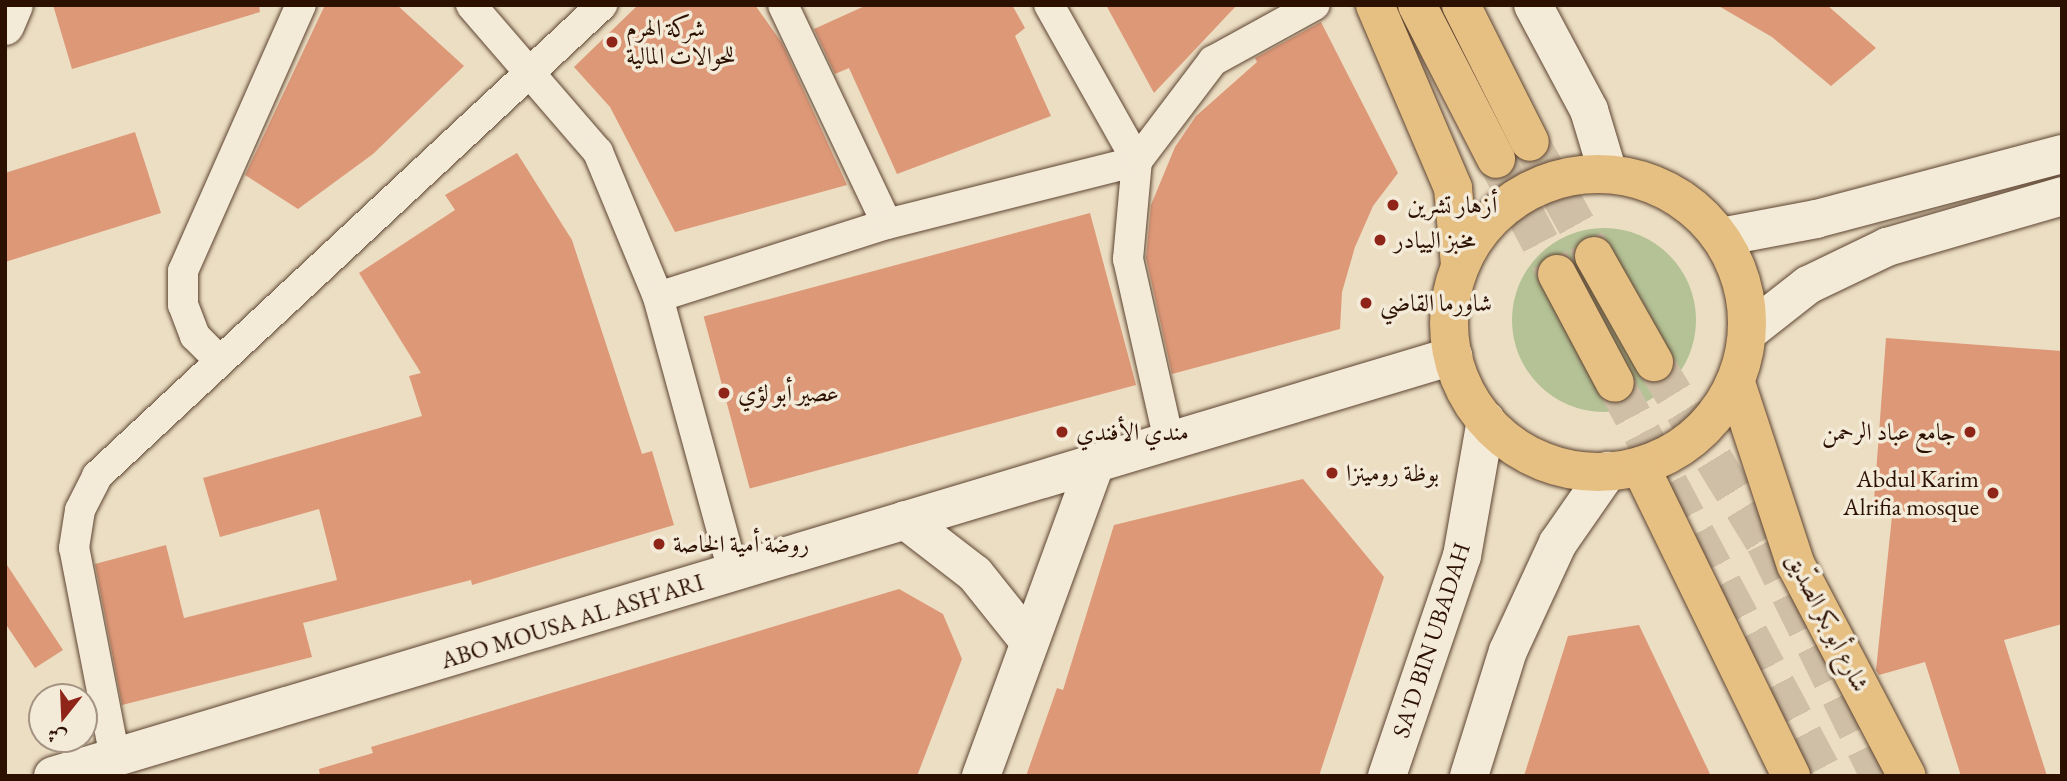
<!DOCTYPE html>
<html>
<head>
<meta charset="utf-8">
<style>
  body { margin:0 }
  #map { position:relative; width:2067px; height:781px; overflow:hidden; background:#ecdec3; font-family:"EB Garamond",Amiri,serif }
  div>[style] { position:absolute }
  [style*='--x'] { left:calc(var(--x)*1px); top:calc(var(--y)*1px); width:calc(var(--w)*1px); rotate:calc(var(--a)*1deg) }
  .green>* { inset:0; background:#b4c296 }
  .round { border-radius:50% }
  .building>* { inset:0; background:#dd9878; transform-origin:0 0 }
  .primary-tunnel>* { height:38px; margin-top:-19px; transform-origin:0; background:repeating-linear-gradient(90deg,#cfbfa6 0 38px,transparent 0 57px) }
  .roads { filter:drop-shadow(0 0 2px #5d4431) drop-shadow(0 0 2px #5d4431) }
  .street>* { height:30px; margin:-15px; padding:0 15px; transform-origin:15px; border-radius:15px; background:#f3ead8 }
  .secondary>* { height:38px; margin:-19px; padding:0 19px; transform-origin:19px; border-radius:19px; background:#f3ead8 }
  .primary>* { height:38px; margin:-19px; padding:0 19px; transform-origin:19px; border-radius:19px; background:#e6bf82 }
  .primary>.ring { margin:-19px; padding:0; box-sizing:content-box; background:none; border:38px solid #e6bf82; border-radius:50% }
  .dots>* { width:19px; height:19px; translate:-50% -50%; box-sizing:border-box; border:4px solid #f3ead8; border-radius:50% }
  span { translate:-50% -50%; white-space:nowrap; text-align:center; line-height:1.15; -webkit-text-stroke:7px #f3ead8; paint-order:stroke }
  .poi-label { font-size:24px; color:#2d1100 }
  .left { translate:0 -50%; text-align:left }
  .right { translate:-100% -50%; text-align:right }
  .street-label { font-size:24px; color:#2d1100 }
  .frame { position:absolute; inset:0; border:7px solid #2d1100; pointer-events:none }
  .north { position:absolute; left:28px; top:683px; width:70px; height:70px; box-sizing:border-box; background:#f3ead8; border:2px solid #a49382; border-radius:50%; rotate:198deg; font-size:19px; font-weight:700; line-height:28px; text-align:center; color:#2d1100 }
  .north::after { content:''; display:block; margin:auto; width:24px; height:32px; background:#8f2418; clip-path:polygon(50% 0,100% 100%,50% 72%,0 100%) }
</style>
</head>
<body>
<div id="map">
  <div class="green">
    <div class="round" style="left:1512px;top:228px;width:184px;height:184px"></div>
  </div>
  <div class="building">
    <div style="clip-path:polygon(53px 5px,259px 5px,260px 12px,72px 69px)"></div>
    <div style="clip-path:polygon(325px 5px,397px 5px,464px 66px,373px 154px,298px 209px,245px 175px)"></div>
    <div style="clip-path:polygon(638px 5px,755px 5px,782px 43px,847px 185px,675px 232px,610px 107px,574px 67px)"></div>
    <div style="clip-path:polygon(867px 5px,1012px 5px,1025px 28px,1015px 36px,1051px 116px,897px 174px,849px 68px,835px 74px,814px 29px)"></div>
    <div style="clip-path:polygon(1106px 5px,1237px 5px,1154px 93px)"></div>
    <div style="clip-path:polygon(1717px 5px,1827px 5px,1876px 48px,1831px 86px,1772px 37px)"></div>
    <div style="clip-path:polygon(1321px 22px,1398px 173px,1373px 206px,1355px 247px,1342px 292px,1340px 329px,1172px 374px,1146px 258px,1151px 205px,1175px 147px,1196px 116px,1257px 62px,1255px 58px)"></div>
    <div style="clip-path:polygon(135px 132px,161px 213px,5px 262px,5px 173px)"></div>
    <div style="clip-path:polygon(517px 153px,572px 240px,642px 454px,652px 451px,674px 525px,472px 585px,471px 580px,303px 623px,312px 657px,122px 705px,95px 564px,166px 545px,184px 618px,337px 580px,319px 509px,220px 537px,203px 478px,422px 416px,409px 376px,421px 373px,359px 273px,455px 210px,445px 195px)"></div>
    <div style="left:1090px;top:213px;width:178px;height:400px;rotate:75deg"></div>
    <div style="clip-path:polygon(1886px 338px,2062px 351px,2062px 624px,2004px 640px,2047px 776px,1961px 776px,1925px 662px,1879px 675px,1876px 670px,1892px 516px,1873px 514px)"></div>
    <div style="clip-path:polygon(1303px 479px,1384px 577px,1319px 776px,1026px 776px,1057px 688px,1063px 690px,1114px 525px)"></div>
    <div style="clip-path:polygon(5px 562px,63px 650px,35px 668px,5px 623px)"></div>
    <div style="clip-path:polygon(899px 589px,943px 614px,962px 659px,917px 776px,320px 776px,319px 769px,373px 753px,371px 747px)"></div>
    <div style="clip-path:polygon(1639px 625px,1711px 776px,1524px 776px,1568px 636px)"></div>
  </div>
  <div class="primary-tunnel">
    <div style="--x:1530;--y:142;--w:131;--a:60.7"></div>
    <div style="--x:1496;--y:159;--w:130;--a:62.1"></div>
    <div style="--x:1654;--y:362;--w:212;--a:58.5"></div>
    <div style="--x:1765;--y:543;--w:259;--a:63.9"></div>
    <div style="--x:1615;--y:383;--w:446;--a:61.9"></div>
  </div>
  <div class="roads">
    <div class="street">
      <div style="--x:471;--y:5;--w:194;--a:49.2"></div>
      <div style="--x:598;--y:152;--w:157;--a:67.5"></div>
      <div style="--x:658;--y:297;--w:285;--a:74.7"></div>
      <div style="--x:783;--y:5;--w:242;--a:64.6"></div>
      <div style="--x:658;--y:297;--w:240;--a:-17.7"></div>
      <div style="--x:887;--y:224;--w:258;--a:-14.1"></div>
      <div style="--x:1137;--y:161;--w:179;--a:-119.4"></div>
      <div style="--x:219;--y:360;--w:34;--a:-135"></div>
      <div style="--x:195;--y:336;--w:33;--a:-111"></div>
      <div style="--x:183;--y:305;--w:34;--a:-90"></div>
      <div style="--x:183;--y:271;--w:291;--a:-66.1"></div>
      <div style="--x:1169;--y:441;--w:187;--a:-102.7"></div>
      <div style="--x:1128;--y:259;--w:98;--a:-84.8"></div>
      <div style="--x:1137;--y:161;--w:126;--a:-52.8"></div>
      <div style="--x:1213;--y:61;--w:116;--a:-28.8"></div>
      <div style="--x:115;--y:758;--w:214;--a:-101"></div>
      <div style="--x:74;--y:548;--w:38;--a:-81"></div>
      <div style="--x:80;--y:510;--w:38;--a:-63"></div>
      <div style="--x:97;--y:476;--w:691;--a:-43"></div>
    </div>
    <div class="secondary">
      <div style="--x:1533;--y:5;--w:119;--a:61.9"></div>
      <div style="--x:1589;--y:110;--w:66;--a:73.2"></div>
      <div style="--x:5;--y:26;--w:23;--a:-67"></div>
      <div style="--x:1721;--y:237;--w:97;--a:-10.7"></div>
      <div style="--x:1816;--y:219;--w:254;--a:-14.8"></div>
      <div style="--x:1748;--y:332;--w:76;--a:-38.1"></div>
      <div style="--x:1808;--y:285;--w:88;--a:-25.7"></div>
      <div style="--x:1887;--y:247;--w:182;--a:-16.2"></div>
      <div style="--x:905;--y:520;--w:88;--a:37.6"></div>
      <div style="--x:975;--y:574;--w:83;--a:51.3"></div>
      <div style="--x:53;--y:776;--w:1462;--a:-16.7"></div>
      <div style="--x:981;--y:776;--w:332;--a:-69.9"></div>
      <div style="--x:1387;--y:776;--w:232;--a:-71.2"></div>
      <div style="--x:1462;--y:556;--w:138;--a:-80"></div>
      <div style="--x:1469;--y:776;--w:131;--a:-72.7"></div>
      <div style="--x:1508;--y:651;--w:119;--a:-65.2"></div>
      <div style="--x:1558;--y:543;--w:88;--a:-55.2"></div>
    </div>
    <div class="primary">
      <div style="--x:1375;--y:5;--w:199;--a:66.9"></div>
      <div style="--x:1453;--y:188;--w:77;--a:84.8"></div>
      <div style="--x:1417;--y:5;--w:173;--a:62.8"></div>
      <div style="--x:1461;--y:5;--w:153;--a:63.3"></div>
      <div class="ring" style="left:1449px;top:174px;width:260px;height:260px"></div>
      <div style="--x:1594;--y:256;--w:122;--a:60.5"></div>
      <div style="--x:1557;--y:274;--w:123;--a:62"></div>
      <div style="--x:1736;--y:383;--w:192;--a:71.8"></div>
      <div style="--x:1796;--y:565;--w:238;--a:62.3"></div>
      <div style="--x:1640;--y:466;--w:345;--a:64"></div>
    </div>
  </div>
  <div class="dots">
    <div style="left:612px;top:42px;background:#8f2418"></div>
    <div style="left:1393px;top:205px;background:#8f2418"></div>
    <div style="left:1380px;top:240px;background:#8f2418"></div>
    <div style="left:1366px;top:303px;background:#8f2418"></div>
    <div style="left:724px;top:393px;background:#8f2418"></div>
    <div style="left:1062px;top:432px;background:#8f2418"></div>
    <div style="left:1970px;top:432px;background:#8f2418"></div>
    <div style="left:1332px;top:473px;background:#8f2418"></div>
    <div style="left:1993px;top:493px;background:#8f2418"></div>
    <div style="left:659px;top:544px;background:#8f2418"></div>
  </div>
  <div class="poi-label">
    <span class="left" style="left:626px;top:42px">شركة الهرم<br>للحوالات المالية</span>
    <span class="left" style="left:1407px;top:205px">أزهار تشرين</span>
    <span class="left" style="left:1394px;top:240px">مخبز الييادر</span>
    <span class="left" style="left:1380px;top:303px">شاورما القاضي</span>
    <span class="left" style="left:738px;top:393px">عصير أبو لؤي</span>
    <span class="left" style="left:1076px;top:432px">مندي الأفندي</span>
    <span class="right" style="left:1956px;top:432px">جامع عباد الرحمن</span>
    <span class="left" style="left:1346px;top:473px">بوظة رومينزا</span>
    <span class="right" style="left:1979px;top:493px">Abdul Karim<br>Alrifia mosque</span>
    <span class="left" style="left:673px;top:544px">روضة أمية الخاصة</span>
  </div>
  <div class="street-label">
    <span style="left:572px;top:621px;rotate:-17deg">ABO MOUSA AL ASH'ARI</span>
    <span style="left:1828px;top:622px;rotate:63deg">شارع أبو بكر الصدّيق</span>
    <span style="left:1431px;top:640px;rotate:-72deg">SA'D BIN UBADAH</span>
  </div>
  <div class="frame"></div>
  <div class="north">ش</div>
</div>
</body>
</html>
